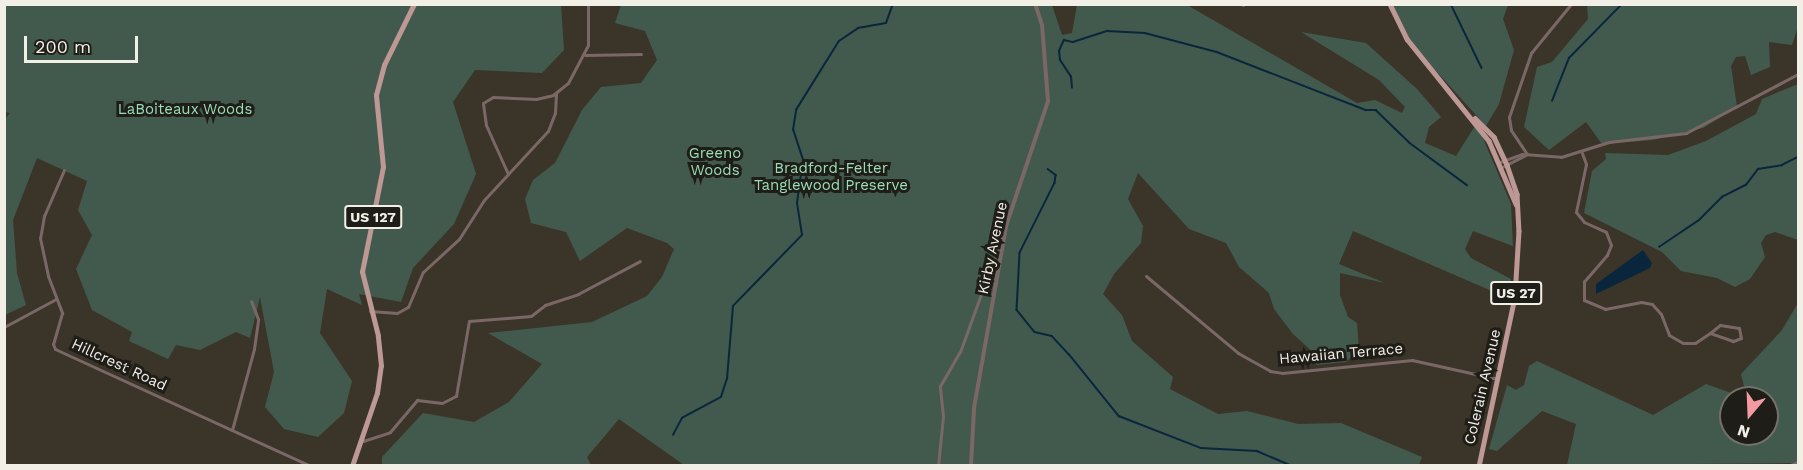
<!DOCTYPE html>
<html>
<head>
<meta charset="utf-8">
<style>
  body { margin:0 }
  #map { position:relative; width:1803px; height:470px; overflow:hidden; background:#3b3529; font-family:"Work Sans",sans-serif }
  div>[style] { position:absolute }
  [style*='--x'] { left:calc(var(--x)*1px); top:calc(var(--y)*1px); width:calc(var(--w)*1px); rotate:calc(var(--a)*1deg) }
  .green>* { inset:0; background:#425a4d }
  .water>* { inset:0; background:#0a263c }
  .stream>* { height:1.5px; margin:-0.75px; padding:0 0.75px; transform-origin:0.75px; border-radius:0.75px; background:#0a263c }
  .minor>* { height:3px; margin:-1.5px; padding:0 1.5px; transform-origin:1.5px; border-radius:1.5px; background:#7b6866 }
  .tertiary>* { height:4px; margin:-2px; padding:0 2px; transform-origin:2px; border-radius:2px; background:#7b6866 }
  .primary>* { height:4.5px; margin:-2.25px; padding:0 2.25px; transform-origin:2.25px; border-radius:2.25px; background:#be9895 }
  span { translate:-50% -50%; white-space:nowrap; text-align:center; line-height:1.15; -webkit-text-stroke:6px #1f1d17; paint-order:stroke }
  .shield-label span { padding:2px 4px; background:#1f1d17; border:2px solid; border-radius:4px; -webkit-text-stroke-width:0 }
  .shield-label { font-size:14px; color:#f2efe7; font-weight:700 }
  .park-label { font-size:15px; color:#9addb9 }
  .street-label { font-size:15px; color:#f2efe7 }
  .frame { position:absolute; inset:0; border:6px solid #f2efe7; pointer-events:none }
  .north { position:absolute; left:1719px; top:386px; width:60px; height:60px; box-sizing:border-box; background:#1f1d17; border:2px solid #73716a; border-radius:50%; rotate:199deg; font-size:16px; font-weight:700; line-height:24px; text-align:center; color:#f2efe7 }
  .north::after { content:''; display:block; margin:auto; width:21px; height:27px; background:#f49aa3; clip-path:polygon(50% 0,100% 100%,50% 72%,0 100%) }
  .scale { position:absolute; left:24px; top:36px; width:114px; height:27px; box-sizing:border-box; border:3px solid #f2efe7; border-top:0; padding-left:8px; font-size:18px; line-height:21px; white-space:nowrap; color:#f2efe7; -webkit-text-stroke:4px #1f1d17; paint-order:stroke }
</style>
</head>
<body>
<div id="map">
  <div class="green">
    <div style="clip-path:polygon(4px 5px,561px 5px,564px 50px,542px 73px,475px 70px,453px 102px,476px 174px,454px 224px,413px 268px,401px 302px,359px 294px,362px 305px,327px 289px,320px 333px,352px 381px,344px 413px,318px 437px,284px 429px,265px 407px,274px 372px,260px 297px,250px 338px,236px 332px,200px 350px,176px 345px,168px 359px,129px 341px,132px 332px,92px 310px,76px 269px,92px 235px,78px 210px,87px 181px,37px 158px,13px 220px,17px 273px,26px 305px,5px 315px,4px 120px,10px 113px,4px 112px)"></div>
    <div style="clip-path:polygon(621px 5px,1052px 5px,1062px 35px,1072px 33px,1077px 5px,1187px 5px,1357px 103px,1375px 100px,1402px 113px,1405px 107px,1379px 80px,1301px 32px,1366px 43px,1417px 89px,1441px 117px,1429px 127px,1425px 143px,1456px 156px,1475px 126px,1482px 136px,1511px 204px,1513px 246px,1473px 231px,1465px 249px,1471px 258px,1511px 279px,1508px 298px,1353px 231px,1339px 264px,1385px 283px,1340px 273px,1340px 295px,1348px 317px,1357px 323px,1359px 349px,1346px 362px,1316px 365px,1315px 354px,1293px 334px,1274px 309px,1269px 293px,1239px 267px,1226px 243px,1189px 229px,1138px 173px,1128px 199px,1143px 226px,1141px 243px,1114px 274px,1103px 294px,1122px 315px,1132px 341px,1173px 377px,1170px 389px,1218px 414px,1247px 411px,1298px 424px,1341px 423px,1422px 457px,1419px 465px,684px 465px,619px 419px,587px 457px,591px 465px,382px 466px,382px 457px,423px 413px,474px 422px,509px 402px,542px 364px,488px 333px,592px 322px,647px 296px,662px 277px,674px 249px,667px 243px,627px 228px,580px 261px,566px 232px,531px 223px,525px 199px,533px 180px,555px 163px,582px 110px,601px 87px,641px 83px,657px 60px,645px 31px,615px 23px)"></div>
    <div style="clip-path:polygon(1390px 5px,1508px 5px,1503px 19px,1514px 50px,1499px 104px,1486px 126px,1407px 39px)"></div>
    <div style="clip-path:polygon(1587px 5px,1798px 5px,1798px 27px,1792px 45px,1769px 42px,1770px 67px,1751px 75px,1745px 56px,1736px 57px,1731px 66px,1737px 107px,1703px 128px,1653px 140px,1602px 144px,1586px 122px,1549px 150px,1524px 127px,1537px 67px,1552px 62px,1588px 19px)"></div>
    <div style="clip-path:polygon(1798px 84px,1798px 240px,1775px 232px,1766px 235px,1761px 243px,1765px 257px,1750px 279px,1735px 287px,1717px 278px,1681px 271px,1662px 252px,1584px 213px,1592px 171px,1606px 159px,1605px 153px,1668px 155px,1706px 141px,1756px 114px,1762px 99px)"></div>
    <div style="clip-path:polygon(1798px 303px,1798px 463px,1567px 465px,1576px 424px,1542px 411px,1497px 451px,1489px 449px,1507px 385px,1516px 390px,1524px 385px,1529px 366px,1537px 361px,1653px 415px,1706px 384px,1745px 398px,1731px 398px,1731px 434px,1767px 434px,1767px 398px,1747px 398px,1741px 374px,1782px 330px)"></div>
  </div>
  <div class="water">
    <div style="clip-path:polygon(1643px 250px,1652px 263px,1650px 268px,1596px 294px,1596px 284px)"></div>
  </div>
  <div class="stream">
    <div style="--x:1451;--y:4;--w:71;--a:64.2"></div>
    <div style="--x:1072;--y:88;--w:11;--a:-95"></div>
    <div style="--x:1071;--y:77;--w:20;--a:-123"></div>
    <div style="--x:1060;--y:60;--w:9;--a:-96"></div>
    <div style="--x:1059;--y:51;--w:12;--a:-66"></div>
    <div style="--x:1064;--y:40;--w:9;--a:13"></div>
    <div style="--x:1073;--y:42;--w:36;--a:-18"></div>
    <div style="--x:1107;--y:31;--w:38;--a:3"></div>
    <div style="--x:1145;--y:33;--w:74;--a:14.8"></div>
    <div style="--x:1217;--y:52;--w:160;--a:21.3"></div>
    <div style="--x:1366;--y:110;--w:10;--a:0"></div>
    <div style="--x:1376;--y:110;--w:47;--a:44.1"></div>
    <div style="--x:1410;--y:143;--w:71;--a:36.4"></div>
    <div style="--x:1552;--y:101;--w:46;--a:-68.4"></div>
    <div style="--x:1569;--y:58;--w:76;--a:-45.5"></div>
    <div style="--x:1048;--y:169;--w:10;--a:37"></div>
    <div style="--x:1056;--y:175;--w:8;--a:97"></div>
    <div style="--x:1055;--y:183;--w:78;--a:116.6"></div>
    <div style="--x:1020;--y:253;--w:57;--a:93"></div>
    <div style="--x:1017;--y:310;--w:28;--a:51"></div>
    <div style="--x:1035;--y:332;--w:17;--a:13"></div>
    <div style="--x:1052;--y:336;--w:25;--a:47"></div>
    <div style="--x:1069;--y:354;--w:80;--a:51.1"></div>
    <div style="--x:1119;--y:416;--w:88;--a:21.3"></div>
    <div style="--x:1201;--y:448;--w:56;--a:3.1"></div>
    <div style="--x:1257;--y:451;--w:38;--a:23"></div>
    <div style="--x:1659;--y:247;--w:48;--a:-34"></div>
    <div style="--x:1699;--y:220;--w:33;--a:-45"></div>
    <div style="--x:1722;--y:197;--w:27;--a:-27"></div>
    <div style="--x:1746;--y:185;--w:20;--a:-53"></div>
    <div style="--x:1758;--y:169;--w:24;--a:-9"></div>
    <div style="--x:1782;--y:165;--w:18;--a:-27"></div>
    <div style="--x:673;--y:435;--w:19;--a:-62"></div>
    <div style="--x:682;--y:418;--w:44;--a:-28.3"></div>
    <div style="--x:721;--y:397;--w:19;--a:-72"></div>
    <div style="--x:727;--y:379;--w:73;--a:-85.3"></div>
    <div style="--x:733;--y:306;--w:99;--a:-45.8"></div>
    <div style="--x:802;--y:235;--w:32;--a:-99"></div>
    <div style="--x:797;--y:203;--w:43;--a:-82.1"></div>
    <div style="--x:803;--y:160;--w:32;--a:-108"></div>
    <div style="--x:793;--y:130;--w:20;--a:-81"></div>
    <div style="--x:796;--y:110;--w:81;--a:-58.1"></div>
    <div style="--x:839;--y:41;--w:23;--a:-34"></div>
    <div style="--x:858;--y:28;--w:28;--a:-10"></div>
    <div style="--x:886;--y:23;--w:20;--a:-70"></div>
  </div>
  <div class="minor">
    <div style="--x:1243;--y:5;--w:1;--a:-90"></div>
    <div style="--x:585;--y:55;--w:56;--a:-1"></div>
    <div style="--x:1582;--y:153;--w:12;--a:70"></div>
    <div style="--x:1586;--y:164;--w:49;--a:101.8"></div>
    <div style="--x:1576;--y:212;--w:13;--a:51"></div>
    <div style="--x:1584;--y:222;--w:24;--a:24"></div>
    <div style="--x:1606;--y:232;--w:14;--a:69"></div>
    <div style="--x:1611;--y:245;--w:11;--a:112"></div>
    <div style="--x:1607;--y:255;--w:35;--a:131"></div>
    <div style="--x:1584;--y:281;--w:19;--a:90"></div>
    <div style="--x:1584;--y:300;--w:23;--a:23"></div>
    <div style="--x:1605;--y:309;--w:37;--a:-11"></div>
    <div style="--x:1641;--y:302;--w:11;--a:10"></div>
    <div style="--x:1652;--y:304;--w:13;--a:48"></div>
    <div style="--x:1661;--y:314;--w:22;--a:69"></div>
    <div style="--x:1669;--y:335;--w:16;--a:30"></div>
    <div style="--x:1683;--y:343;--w:12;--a:0"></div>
    <div style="--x:1695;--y:343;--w:18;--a:-34"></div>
    <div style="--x:1527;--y:154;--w:29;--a:-124"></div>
    <div style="--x:1511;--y:130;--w:13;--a:-99"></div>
    <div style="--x:1509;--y:117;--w:68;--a:-71"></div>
    <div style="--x:1531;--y:53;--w:63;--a:-50.8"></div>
    <div style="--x:1500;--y:162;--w:23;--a:-20"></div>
    <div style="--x:1522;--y:154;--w:39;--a:4"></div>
    <div style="--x:1561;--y:157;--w:50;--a:-17.4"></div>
    <div style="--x:1609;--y:142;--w:78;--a:-6.7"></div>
    <div style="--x:1686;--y:133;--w:127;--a:-27.8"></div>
    <div style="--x:1502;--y:167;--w:28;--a:-27"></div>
    <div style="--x:64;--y:170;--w:50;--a:113.5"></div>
    <div style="--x:44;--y:216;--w:22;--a:100"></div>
    <div style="--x:40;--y:238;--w:39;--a:78"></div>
    <div style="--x:48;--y:276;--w:40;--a:69"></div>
    <div style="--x:62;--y:313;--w:32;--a:106"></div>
    <div style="--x:53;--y:344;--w:5;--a:68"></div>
    <div style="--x:55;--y:349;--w:281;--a:24.6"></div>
    <div style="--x:508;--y:174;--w:54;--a:-114.2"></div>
    <div style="--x:486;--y:125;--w:22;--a:-98"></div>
    <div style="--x:483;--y:103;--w:12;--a:-31"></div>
    <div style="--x:493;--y:97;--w:43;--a:2.7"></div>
    <div style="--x:536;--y:99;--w:17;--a:-13"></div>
    <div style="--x:553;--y:95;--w:19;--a:-39"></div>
    <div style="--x:568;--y:83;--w:43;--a:-62.2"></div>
    <div style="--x:588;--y:45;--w:41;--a:-90"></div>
    <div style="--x:1146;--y:276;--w:120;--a:39.9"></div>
    <div style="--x:1238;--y:353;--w:37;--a:29"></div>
    <div style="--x:1270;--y:371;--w:12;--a:9"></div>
    <div style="--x:1282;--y:373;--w:131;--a:-5.7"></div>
    <div style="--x:1412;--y:360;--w:88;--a:12.5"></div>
    <div style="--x:370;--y:311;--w:27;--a:4"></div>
    <div style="--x:397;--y:313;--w:13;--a:-29"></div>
    <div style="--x:408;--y:307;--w:38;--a:-67"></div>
    <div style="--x:423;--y:272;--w:49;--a:-42.5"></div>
    <div style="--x:459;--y:239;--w:46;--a:-57.3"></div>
    <div style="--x:484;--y:200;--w:94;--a:-47.2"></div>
    <div style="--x:548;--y:131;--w:19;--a:-69"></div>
    <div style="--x:555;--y:113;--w:20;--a:-87"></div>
    <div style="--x:1720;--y:325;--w:19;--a:9"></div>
    <div style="--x:1739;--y:328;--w:10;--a:79"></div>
    <div style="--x:1741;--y:338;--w:9;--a:159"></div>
    <div style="--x:1733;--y:341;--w:24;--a:-161"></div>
    <div style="--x:1710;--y:333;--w:13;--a:-39"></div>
    <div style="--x:4;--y:327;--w:59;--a:-28.3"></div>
    <div style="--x:232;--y:430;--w:84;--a:-74.8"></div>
    <div style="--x:254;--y:349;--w:30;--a:-82"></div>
    <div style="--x:258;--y:319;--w:19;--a:-111"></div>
    <div style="--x:363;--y:441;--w:28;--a:-18"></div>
    <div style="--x:390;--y:432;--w:42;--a:-49.8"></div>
    <div style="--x:417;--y:400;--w:25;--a:7"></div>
    <div style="--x:442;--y:403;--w:16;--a:-27"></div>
    <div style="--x:456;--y:396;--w:76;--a:-80.2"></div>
    <div style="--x:469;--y:321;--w:62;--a:-4.6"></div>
    <div style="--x:531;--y:316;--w:18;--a:-38"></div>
    <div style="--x:545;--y:305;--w:35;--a:-18"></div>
    <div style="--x:578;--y:294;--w:70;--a:-28"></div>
    <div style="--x:938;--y:466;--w:50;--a:-84.3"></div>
    <div style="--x:943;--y:416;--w:30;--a:-96"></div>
    <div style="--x:940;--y:386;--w:39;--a:-60"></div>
    <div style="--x:960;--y:352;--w:126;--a:-70"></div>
  </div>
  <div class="tertiary">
    <div style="--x:971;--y:466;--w:58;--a:-87"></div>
    <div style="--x:974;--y:408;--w:185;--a:-80"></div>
    <div style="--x:1006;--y:226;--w:132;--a:-71.4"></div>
    <div style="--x:1048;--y:101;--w:76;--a:-94.5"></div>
    <div style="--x:1042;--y:25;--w:22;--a:-108"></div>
    <div style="--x:1791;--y:466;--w:8;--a:-23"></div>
  </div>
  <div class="primary">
    <div style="--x:1390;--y:4;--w:39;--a:64"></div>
    <div style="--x:1407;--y:39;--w:131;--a:51.2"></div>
    <div style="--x:1489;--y:141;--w:69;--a:66.8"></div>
    <div style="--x:1475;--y:118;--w:27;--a:45"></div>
    <div style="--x:1494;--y:137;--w:31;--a:65"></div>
    <div style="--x:1507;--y:165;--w:31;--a:71"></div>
    <div style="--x:1517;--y:194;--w:37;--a:87"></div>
    <div style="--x:1519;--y:231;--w:66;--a:93.5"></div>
    <div style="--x:1515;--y:297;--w:173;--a:102"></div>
    <div style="--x:352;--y:466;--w:77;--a:-71.1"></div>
    <div style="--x:377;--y:393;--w:27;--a:-82"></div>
    <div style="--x:381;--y:366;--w:30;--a:-96"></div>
    <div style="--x:378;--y:336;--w:66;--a:-104"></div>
    <div style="--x:362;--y:272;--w:107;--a:-78.7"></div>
    <div style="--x:383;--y:167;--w:72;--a:-95.6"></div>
    <div style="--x:376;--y:95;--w:31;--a:-75"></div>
    <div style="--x:384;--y:65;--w:68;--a:-63.8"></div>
  </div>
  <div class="shield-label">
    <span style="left:373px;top:217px">US 127</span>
    <span style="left:1516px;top:293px">US 27</span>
  </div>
  <div class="park-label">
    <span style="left:185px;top:110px">LaBoiteaux Woods</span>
    <span style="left:715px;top:162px">Greeno<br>Woods</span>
    <span style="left:831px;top:177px">Bradford-Felter<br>Tanglewood Preserve</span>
  </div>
  <div class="street-label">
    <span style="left:993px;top:248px;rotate:-78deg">Kirby Avenue</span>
    <span style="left:1341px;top:354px;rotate:-5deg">Hawaiian Terrace</span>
    <span style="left:119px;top:365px;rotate:25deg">Hillcrest Road</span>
    <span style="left:1483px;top:387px;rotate:-77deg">Colerain Avenue</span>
  </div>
  <div class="frame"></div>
  <div class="north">N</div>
  <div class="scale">200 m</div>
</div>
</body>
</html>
